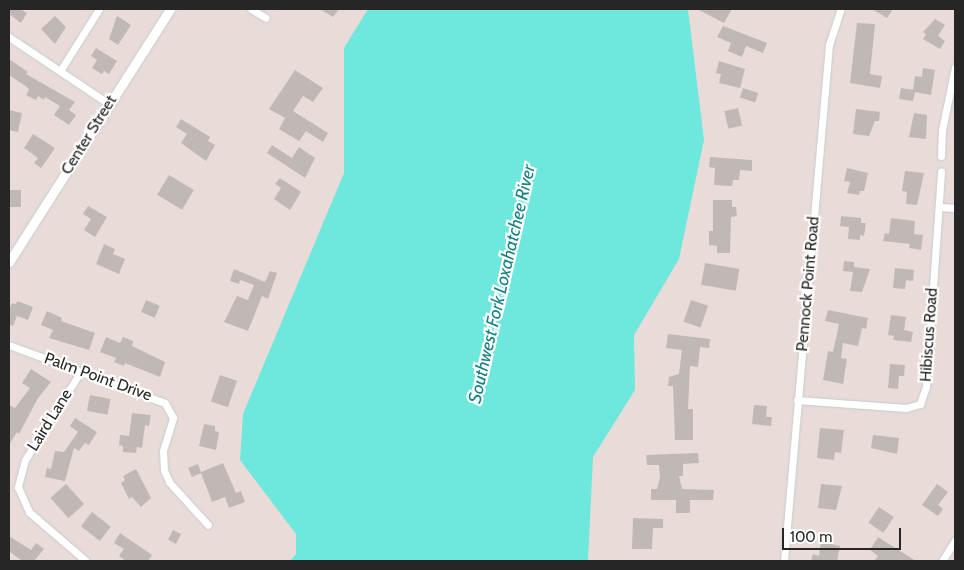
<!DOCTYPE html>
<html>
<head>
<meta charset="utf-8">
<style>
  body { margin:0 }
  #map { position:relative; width:964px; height:570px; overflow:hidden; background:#e9dcd8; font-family:Cabin,sans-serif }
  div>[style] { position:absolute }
  .water>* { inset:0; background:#6ee7dd }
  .building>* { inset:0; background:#c0b8b4; transform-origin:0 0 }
  .roads { filter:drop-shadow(0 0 1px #c4ccd4) drop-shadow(0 0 1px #c4ccd4) }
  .minor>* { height:7px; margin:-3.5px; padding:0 3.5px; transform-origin:3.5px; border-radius:3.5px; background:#fff }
  .tertiary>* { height:9px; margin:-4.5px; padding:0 4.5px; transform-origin:4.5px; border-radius:4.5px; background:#fff }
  span { translate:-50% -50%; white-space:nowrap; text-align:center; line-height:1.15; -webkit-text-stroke:4.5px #fff; paint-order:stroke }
  .street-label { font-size:16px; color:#262626 }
  .water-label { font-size:18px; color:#138281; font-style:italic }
  .frame { position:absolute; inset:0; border:10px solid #262626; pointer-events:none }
  .scale { position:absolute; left:782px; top:528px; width:119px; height:22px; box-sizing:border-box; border:2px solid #262626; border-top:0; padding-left:6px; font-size:15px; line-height:18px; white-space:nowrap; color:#262626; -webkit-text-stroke:4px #fff; paint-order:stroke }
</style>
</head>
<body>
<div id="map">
  <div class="water">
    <i style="clip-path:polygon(368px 9px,688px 9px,704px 140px,679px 259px,634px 335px,635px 390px,593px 457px,588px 561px,290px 561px,296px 554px,296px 534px,240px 460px,243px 414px,344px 173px,344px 48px)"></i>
  </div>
  <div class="building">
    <i style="clip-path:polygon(9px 9px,20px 9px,27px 13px,21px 23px,9px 14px)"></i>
    <i style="clip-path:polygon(320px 9px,339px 9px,333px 17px)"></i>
    <i style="clip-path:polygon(697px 9px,732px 9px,724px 23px)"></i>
    <i style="clip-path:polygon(872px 9px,893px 9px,887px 18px)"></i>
    <i style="clip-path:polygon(55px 16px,66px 27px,55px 44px,41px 29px)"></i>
    <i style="clip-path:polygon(117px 16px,131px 25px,118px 45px,109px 39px)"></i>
    <i style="clip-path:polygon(935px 19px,945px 25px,938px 36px,945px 41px,940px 49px,923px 39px,926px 34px,923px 32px)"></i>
    <i style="clip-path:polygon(857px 23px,875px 24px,870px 74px,882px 76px,880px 88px,850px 83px)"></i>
    <i style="clip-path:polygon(723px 26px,767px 43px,763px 53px,746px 46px,742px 57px,728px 51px,731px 43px,717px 37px)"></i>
    <i style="clip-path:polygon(96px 48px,117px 61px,109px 74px,104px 71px,102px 74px,92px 68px,97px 60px,91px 56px)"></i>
    <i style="clip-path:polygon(9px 59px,28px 72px,26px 74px,75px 102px,69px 110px,76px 115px,69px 125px,54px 115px,60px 106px,45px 97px,44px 100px,38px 96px,36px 100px,26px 95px,29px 90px,27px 87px,9px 75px)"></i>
    <i style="clip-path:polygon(719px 61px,745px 69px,740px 88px,719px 83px,721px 74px,716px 73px)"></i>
    <i style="clip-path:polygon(923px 68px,935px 70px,931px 95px,915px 92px,913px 101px,899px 99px,901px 88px,913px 90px,915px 76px,922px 77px)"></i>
    <i style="clip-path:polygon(295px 70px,323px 88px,313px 102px,303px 96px,293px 111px,328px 133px,323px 142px,306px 131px,299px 141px,279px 129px,285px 118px,269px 109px)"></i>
    <i style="left:743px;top:88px;width:16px;height:10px;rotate:18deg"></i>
    <i style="left:738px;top:108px;width:18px;height:14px;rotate:77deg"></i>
    <i style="clip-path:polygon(856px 109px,880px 112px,879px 121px,875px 121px,869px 136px,853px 134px)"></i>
    <i style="clip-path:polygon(9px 110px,22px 113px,18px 132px,9px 130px)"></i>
    <i style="clip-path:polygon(914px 113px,927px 115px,926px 139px,909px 137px)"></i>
    <i style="clip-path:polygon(181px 119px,210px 137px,208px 141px,215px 145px,206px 161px,181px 143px,187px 134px,176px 127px)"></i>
    <i style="clip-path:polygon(33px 134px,55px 148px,41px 168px,34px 163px,38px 158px,24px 148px)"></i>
    <i style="clip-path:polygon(272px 145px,292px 158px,299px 147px,315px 158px,305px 178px,267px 153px)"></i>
    <i style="clip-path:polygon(710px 157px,752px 160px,752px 171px,740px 170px,739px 180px,733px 180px,732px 186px,714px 185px,715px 168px,709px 167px)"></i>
    <i style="clip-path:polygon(847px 168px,868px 173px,864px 191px,860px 191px,859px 195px,847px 193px,850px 182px,844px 181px)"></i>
    <i style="clip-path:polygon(905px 171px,924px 173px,917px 205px,906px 204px,907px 192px,902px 191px)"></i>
    <i style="left:169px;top:175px;width:29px;height:23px;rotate:31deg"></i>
    <i style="clip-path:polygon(280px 178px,301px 192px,290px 210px,274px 199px,281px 188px,275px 184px)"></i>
    <i style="left:9px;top:190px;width:12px;height:17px"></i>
    <i style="clip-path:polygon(713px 200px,732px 200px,732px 207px,736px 207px,737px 216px,731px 217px,730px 253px,717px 253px,717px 246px,709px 245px,709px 231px,713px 231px)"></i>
    <i style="clip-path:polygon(88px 206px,107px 217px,95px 237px,84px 230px,91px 219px,83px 214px)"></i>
    <i style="clip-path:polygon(841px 216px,861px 218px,861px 223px,866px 223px,864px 236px,860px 235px,860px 240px,848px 239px,849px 227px,840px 226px)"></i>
    <i style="clip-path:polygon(891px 218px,915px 221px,914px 234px,923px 235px,921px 250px,909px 248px,910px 244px,883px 241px,885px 233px,889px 234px)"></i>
    <i style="clip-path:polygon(104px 244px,115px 249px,113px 254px,125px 259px,119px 274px,96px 264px)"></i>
    <i style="clip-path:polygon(844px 261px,854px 262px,854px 267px,870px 269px,862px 292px,850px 291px,853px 272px,843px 271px)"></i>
    <i style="left:705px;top:263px;width:35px;height:22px;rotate:10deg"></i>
    <i style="clip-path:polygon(895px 268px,914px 270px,913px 281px,906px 280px,905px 289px,893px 288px)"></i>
    <i style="clip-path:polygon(234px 269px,265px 282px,270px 271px,277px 273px,268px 299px,262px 296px,248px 331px,224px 322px,237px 296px,248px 300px,254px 285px,240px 280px,239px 284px,230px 281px)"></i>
    <i style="left:146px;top:300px;width:15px;height:13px;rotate:23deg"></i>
    <i style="left:691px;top:300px;width:18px;height:23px;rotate:19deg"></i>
    <i style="clip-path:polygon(17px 301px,33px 307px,28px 320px,17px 316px,13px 326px,9px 324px,9px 310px,12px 303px,16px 304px)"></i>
    <i style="clip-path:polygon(828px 310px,868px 318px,866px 329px,862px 328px,858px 346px,843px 343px,841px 358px,847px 359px,843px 384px,823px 380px,828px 351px,833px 352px,839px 324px,825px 321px)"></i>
    <i style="clip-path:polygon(47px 311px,62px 318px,61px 321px,95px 333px,89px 350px,49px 338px,53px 330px,41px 325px)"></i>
    <i style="clip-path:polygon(891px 315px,906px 317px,904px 330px,913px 332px,911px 342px,893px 340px,894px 336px,888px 335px)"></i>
    <i style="clip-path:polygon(668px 334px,710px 339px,709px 348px,700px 347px,698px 367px,690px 366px,688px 409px,693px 409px,693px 440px,675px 440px,673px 386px,668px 386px,669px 377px,679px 374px,682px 350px,666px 348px)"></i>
    <i style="clip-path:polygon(106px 337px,120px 343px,123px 337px,133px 341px,132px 346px,165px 362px,160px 377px,125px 363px,124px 366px,114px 362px,116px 358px,100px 352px)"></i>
    <i style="clip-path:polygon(890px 364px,905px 365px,904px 376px,899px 376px,898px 389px,888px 388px)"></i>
    <i style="clip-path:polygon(31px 369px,51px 382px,38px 398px,19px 434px,17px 432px,9px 445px,9px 405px,15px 408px,30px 388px,22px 383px)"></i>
    <i style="left:220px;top:375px;width:18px;height:28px;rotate:19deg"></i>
    <i style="left:90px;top:395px;width:21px;height:16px;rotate:11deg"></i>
    <i style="clip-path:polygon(754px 405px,767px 406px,766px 417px,772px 417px,771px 426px,752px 424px)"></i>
    <i style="clip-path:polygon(132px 413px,151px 415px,149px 426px,145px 425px,142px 448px,137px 447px,136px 453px,123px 452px,123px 446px,119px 445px,120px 435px,129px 436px)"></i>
    <i style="clip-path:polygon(75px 418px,97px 432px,89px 445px,85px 443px,79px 451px,74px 448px,65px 481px,45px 477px,47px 468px,51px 469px,55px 451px,64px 452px,78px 432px,70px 426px)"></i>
    <i style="clip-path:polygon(204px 424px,215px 426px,215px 431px,219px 432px,216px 450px,199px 446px)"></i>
    <i style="clip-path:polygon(820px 428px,844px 430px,841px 453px,835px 452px,834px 460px,817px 458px)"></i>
    <i style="clip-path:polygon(873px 435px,899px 438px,897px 454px,871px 448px)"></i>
    <i style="clip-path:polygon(698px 453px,699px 463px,683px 464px,683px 476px,679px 476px,682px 489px,714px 490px,713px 500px,690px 500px,690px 513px,676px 513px,676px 500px,651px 500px,651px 489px,657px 489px,660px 477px,659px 465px,647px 465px,646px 455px)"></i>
    <i style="clip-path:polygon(223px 463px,236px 493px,241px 491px,245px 502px,229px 508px,225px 497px,212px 502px,201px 473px,192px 477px,188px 468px,198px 464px,201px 472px)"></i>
    <i style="clip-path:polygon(136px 469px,151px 498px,141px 507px,132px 497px,129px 499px,121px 483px,125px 480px,123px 476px)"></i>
    <i style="left:66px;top:484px;width:27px;height:21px;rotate:48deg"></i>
    <i style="clip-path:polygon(821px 484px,842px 486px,836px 510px,818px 508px)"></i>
    <i style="clip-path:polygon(937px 484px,948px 492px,938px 505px,943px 509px,938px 516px,922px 505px)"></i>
    <i style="left:879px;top:507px;width:18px;height:19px;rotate:34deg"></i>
    <i style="left:92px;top:512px;width:24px;height:18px;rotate:38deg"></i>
    <i style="clip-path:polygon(633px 518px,663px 519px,663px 528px,653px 528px,652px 549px,632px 549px)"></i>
    <i style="left:173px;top:530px;width:9px;height:11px;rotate:27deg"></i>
    <i style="clip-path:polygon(120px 533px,152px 555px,148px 561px,126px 561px,119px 556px,124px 549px,114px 543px)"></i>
    <i style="clip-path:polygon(9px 536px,31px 550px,36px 543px,44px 549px,34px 561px,22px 561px,9px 551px)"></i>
    <i style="clip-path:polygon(878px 537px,916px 561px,874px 561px,878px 556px,870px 550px)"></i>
    <i style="clip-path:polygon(821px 542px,840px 546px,837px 561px,811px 561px,813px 554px,819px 556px)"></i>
  </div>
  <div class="roads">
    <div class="minor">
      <i style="left:251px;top:9px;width:17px;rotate:31deg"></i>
      <i style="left:9px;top:37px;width:120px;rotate:33.8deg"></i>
      <i style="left:60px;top:71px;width:73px;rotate:-57.8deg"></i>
      <i style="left:941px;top:156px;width:26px;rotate:-88deg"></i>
      <i style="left:942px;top:130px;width:64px;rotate:-78.3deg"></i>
      <i style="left:940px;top:207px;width:15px;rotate:4deg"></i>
      <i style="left:9px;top:345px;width:166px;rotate:20.4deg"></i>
      <i style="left:165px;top:403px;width:17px;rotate:62deg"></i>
      <i style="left:173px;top:418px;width:34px;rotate:107deg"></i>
      <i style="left:163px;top:451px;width:19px;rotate:87deg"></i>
      <i style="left:164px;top:470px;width:13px;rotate:67deg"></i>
      <i style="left:169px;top:482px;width:58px;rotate:47.8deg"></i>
      <i style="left:81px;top:371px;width:105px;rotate:122.2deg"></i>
      <i style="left:25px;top:460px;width:28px;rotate:105deg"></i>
      <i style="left:18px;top:487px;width:27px;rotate:66deg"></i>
      <i style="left:29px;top:512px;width:75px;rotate:40.7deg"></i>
      <i style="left:797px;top:400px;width:109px;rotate:4.2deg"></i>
      <i style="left:906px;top:408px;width:15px;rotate:-16deg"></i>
      <i style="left:920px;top:404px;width:18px;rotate:-71deg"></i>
      <i style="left:926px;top:387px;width:216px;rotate:-86deg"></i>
      <i style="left:784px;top:561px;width:518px;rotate:-85.02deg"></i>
      <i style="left:829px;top:45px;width:38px;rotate:-72deg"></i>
      <i style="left:942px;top:561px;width:25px;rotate:-58deg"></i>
    </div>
    <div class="tertiary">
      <i style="left:9px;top:262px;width:300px;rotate:-57.5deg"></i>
    </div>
  </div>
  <div class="street-label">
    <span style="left:89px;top:135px;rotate:-58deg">Center Street</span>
    <span style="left:808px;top:284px;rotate:-85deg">Pennock Point Road</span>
    <span style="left:929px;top:335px;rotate:-86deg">Hibiscus Road</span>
    <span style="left:98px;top:377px;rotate:20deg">Palm Point Drive</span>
    <span style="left:50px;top:420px;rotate:-58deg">Laird Lane</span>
  </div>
  <div class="water-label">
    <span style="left:502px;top:284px;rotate:-77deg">Southwest Fork Loxahatchee River</span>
  </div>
  <div class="frame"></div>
  <div class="scale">100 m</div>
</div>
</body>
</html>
